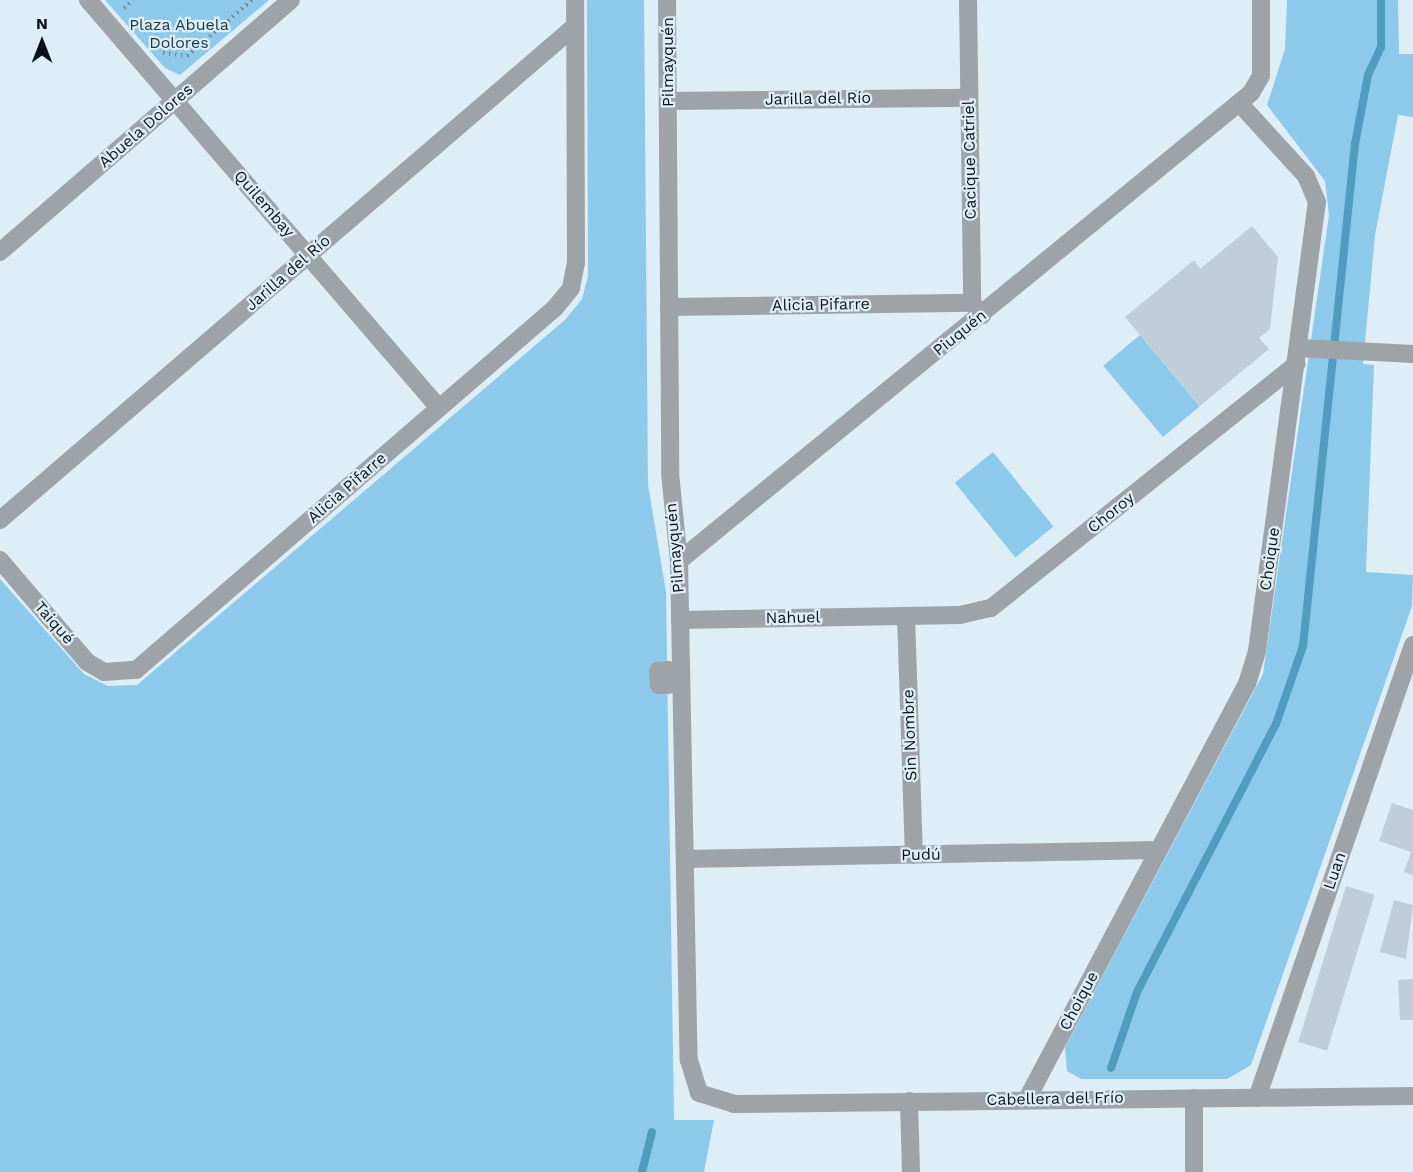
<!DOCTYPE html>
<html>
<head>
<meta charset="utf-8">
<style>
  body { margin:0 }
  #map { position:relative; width:1413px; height:1172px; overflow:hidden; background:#ddeef7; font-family:"Work Sans",sans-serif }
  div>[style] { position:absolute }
  .green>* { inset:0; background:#8cc9eb; transform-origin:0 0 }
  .stream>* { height:8px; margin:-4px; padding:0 4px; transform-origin:4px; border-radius:4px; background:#519ac0 }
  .building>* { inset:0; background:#bfced8; transform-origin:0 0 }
  .path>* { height:4px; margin-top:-2px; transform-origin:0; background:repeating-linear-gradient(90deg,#758087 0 1.5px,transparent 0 6px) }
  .pedestrian>* { height:18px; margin:-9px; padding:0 9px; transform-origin:9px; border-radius:9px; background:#9da3a7 }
  .minor>* { height:18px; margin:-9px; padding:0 9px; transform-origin:9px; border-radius:9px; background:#9da3a7 }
  .tertiary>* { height:18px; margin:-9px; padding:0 9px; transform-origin:9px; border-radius:9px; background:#9da3a7 }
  span { translate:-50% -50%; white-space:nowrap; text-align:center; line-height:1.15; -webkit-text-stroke:4.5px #ddeef7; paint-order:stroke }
  .park-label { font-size:16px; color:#163748 }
  .street-label { font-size:16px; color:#0d1216 }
  .north { position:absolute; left:12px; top:12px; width:60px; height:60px; -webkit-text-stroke:4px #ddeef7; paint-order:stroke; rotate:0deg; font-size:16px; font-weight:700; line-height:24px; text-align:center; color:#0d1216 }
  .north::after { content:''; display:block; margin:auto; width:21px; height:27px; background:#0d1216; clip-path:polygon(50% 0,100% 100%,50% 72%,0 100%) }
</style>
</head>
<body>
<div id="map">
  <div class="green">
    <i style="clip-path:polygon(105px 0,269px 0,180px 75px,165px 68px)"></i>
    <i style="clip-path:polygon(587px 0,644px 0,648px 485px,666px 592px,674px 1120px,714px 1120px,704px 1172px,0 1172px,0 579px,84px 674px,108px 686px,137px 685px,566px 319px,582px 299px,588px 276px)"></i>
    <i style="clip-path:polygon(1287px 0,1398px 0,1399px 54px,1413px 54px,1413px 117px,1398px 115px,1375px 235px,1363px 364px,1374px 365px,1366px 572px,1413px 575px,1412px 606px,1251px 1065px,1227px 1079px,1081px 1079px,1067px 1071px,1065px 1047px,1263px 674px,1329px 215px,1325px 181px,1267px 105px,1285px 49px)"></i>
    <i style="left:1140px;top:335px;width:93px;height:48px;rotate:50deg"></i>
    <i style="left:993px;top:452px;width:96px;height:49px;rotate:51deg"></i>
  </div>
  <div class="stream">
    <i style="left:1111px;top:1068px;width:80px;rotate:-71.1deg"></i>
    <i style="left:1137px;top:992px;width:302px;rotate:-62.6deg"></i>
    <i style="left:1276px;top:724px;width:83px;rotate:-70.9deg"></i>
    <i style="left:1303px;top:646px;width:505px;rotate:-84.09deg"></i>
    <i style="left:1355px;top:144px;width:70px;rotate:-79.3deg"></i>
    <i style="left:1368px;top:75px;width:31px;rotate:-65deg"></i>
    <i style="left:1381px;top:47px;width:47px;rotate:-90deg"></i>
    <i style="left:642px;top:1172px;width:41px;rotate:-76deg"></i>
  </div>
  <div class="building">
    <i style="clip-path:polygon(1252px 226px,1278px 257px,1270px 329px,1259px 338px,1269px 349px,1200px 406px,1125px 317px,1194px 260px,1200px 269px)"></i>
    <i style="clip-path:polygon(1392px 803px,1413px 810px,1413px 875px,1404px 872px,1411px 852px,1379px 841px)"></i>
    <i style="left:1346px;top:886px;width:30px;height:163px;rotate:17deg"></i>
    <i style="clip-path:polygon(1394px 900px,1413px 905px,1406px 959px,1380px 952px)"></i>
    <i style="clip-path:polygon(1413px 979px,1413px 1020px,1400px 1020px,1398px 980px)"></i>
  </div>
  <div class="path">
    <i style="left:124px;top:8px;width:12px;rotate:-42deg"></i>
    <i style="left:163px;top:53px;width:24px;rotate:7deg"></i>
    <i style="left:187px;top:56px;width:86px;rotate:-40.7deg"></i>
  </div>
  <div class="pedestrian">
    <i style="left:1299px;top:348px;width:114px;rotate:3deg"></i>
    <i style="left:668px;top:670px;width:15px;rotate:90deg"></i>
    <i style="left:668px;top:685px;width:9px;rotate:180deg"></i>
    <i style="left:659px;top:685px;width:14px;rotate:-94deg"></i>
    <i style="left:658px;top:671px;width:10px;rotate:-6deg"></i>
  </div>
  <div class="minor">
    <i style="left:88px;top:0;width:538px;rotate:49.29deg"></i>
    <i style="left:968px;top:0;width:303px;rotate:89.2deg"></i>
    <i style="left:972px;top:303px;width:16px;rotate:50deg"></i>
    <i style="left:668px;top:101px;width:301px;rotate:-0.6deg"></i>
    <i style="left:0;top:252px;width:385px;rotate:-40.9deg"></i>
    <i style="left:669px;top:307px;width:303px;rotate:-0.8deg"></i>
    <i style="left:0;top:520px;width:758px;rotate:-40.67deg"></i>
    <i style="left:0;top:560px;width:134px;rotate:49.5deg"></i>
    <i style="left:87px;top:662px;width:20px;rotate:30deg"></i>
    <i style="left:104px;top:672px;width:32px;rotate:-4deg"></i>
    <i style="left:136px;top:670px;width:554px;rotate:-40.83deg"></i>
    <i style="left:555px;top:308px;width:26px;rotate:-51deg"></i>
    <i style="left:571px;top:288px;width:25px;rotate:-79deg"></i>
    <i style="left:576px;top:263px;width:263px;rotate:-90.2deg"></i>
    <i style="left:679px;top:561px;width:739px;rotate:-39.29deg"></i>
    <i style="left:1251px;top:93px;width:20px;rotate:-60deg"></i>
    <i style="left:1261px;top:76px;width:76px;rotate:-90deg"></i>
    <i style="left:906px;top:616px;width:239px;rotate:88.1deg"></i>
    <i style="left:680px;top:620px;width:280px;rotate:-1deg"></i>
    <i style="left:960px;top:615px;width:32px;rotate:-13deg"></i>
    <i style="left:991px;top:608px;width:391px;rotate:-38.6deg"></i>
    <i style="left:685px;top:859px;width:473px;rotate:-1.1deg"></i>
    <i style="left:1257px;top:1098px;width:479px;rotate:-71deg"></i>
    <i style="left:1027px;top:1099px;width:470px;rotate:-62.1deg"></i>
    <i style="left:1247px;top:684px;width:34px;rotate:-73deg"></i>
    <i style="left:1257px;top:651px;width:453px;rotate:-82.4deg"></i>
    <i style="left:1317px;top:202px;width:28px;rotate:-113deg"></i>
    <i style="left:1306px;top:176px;width:98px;rotate:-132.5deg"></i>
    <i style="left:909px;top:1101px;width:71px;rotate:88.4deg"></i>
    <i style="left:1194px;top:1172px;width:74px;rotate:-90deg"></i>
  </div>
  <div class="tertiary">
    <i style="left:667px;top:0;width:473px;rotate:89.6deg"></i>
    <i style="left:670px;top:473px;width:88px;rotate:84.2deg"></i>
    <i style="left:679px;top:561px;width:499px;rotate:88.9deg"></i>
    <i style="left:689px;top:1060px;width:34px;rotate:73deg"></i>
    <i style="left:699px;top:1093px;width:37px;rotate:17deg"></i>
    <i style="left:734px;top:1104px;width:679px;rotate:-0.68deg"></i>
  </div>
  <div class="park-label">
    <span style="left:179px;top:34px">Plaza Abuela<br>Dolores</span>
  </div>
  <div class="street-label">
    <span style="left:668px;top:62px;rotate:-90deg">Pilmayquén</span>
    <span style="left:818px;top:99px;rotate:-1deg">Jarilla del Río</span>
    <span style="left:146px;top:126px;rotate:-41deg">Abuela Dolores</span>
    <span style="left:970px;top:160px;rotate:-91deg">Cacique Catriel</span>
    <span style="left:264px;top:204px;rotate:49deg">Quilembay</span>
    <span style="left:288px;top:273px;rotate:-41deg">Jarilla del Río</span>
    <span style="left:821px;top:305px;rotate:-1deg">Alicia Pifarre</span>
    <span style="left:960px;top:333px;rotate:-39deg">Piuquén</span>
    <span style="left:347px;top:488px;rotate:-41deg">Alicia Pifarre</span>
    <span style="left:1111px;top:513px;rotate:-39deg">Choroy</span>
    <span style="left:675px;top:548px;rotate:-95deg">Pilmayquén</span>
    <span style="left:1270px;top:559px;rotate:-82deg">Choique</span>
    <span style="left:793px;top:618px;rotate:-1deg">Nahuel</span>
    <span style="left:54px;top:623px;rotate:49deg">Taiqué</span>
    <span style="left:910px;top:735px;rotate:-92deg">Sin Nombre</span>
    <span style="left:921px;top:855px;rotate:-1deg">Pudú</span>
    <span style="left:1335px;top:871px;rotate:-71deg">Luan</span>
    <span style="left:1079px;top:1001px;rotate:-62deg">Choique</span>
    <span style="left:1055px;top:1099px;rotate:-1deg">Cabellera del Frío</span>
  </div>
  <div class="north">N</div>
</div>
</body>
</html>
